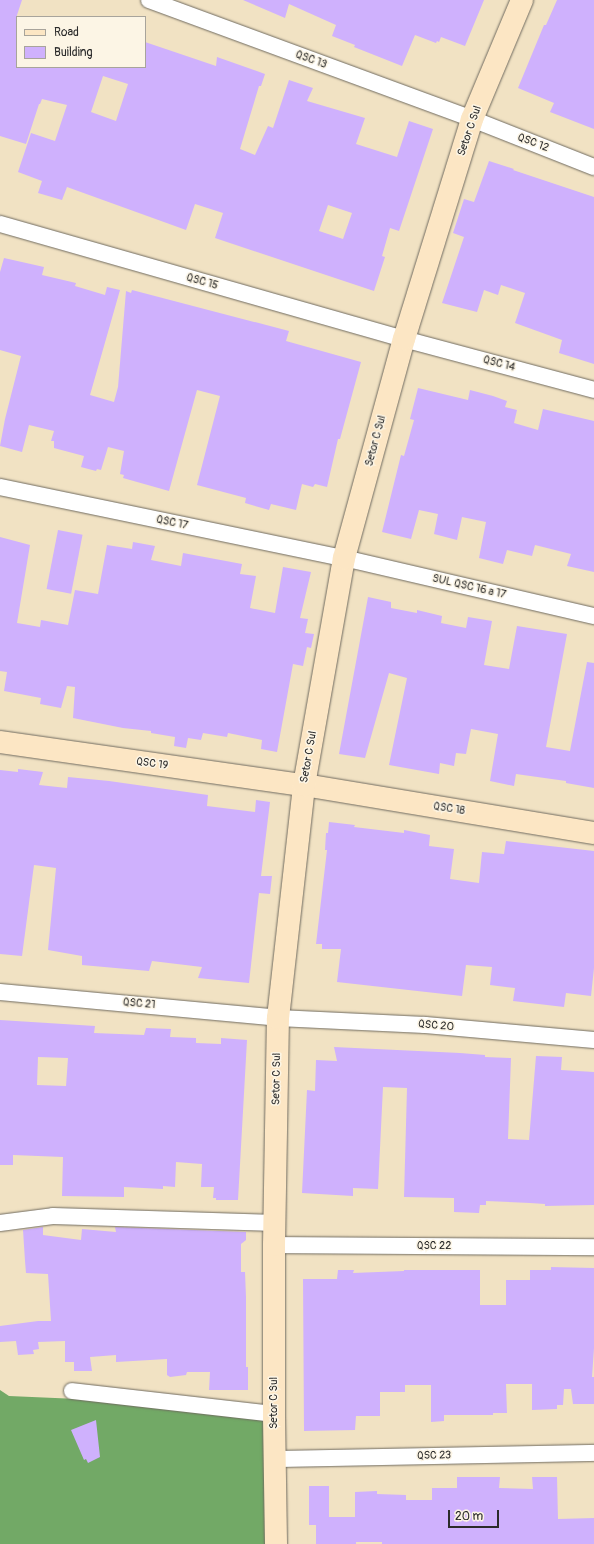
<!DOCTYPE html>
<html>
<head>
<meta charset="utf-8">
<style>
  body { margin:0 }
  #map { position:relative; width:594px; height:1544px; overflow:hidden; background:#f1e2c3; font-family:Pangolin,sans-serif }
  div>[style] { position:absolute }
  .forest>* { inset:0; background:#72a966 }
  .building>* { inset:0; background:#cfb1fd; transform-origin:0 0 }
  .roads { filter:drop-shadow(0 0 1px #706b60) drop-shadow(0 0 1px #706b60) }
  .street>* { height:16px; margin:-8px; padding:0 8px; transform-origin:8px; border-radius:8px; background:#fff }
  .secondary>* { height:22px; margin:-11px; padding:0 11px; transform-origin:11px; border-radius:11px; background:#fce6c4 }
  span { translate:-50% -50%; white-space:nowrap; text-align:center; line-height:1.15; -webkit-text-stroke:3px #fcf5e5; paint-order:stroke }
  .street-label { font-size:11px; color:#2b2b2b }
  .legend { position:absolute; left:16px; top:16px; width:130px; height:52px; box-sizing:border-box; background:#fcf5e5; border:1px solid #a8a49b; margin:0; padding:5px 7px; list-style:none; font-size:12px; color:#2b2b2b }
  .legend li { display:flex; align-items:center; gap:8px; height:20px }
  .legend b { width:20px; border:1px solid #a8a49b }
  .scale { position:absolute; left:448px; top:1510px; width:51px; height:18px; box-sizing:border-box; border:2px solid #2b2b2b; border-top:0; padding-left:5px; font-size:12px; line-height:14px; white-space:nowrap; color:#2b2b2b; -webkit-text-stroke:3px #fcf5e5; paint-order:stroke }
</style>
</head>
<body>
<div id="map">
  <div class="forest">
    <i style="clip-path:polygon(0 1390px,9px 1396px,285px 1408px,284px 1544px,0 1544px)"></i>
  </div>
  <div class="building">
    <i style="clip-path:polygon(evenodd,0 0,22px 0,17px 15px,17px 67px,145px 67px,145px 42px,216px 66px,217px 57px,265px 74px,261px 86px,259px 86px,240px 149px,255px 155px,268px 126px,273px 128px,289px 80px,313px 88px,307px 101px,365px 118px,356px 144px,397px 157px,409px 121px,433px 129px,399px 231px,390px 228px,382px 256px,385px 257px,374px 291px,215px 238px,223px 213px,195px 204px,186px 230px,67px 187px,62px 200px,38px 193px,42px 181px,18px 172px,31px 133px,55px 141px,67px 105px,42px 99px,40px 104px,39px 104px,26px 144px,0 136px,0 0,103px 76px,128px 84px,116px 121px,91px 112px,103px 76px,0 0,328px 205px,352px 213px,343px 239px,319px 231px,328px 205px)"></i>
    <i style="clip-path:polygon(243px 0,484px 0,465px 46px,441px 37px,439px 42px,437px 41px,436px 43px,415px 35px,402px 66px,354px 47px,355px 45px,332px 36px,336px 25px,289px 4px,285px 18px)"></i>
    <i style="clip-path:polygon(557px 0,594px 0,594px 129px,550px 112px,554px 103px,518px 88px,544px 25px,546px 25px)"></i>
    <i style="clip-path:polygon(489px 161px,514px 169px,513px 170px,594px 197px,594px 364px,559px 353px,562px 340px,515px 323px,525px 293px,501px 285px,498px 295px,484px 290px,477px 312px,442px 303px,464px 237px,453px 233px,464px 199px,474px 202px)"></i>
    <i style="clip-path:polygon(4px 258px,44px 267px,42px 275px,76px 283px,75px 286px,105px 295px,107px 287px,120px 290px,90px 395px,114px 402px,118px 387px,126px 291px,131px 293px,132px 290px,289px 331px,286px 341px,361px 362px,340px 439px,338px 439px,327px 487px,315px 484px,313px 487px,302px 484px,296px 510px,271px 504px,269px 510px,245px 503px,246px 498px,197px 485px,220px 396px,197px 390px,169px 491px,123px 478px,124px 475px,120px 474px,124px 451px,108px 447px,101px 470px,97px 469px,96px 471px,81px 467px,84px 456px,54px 448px,54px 441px,51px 441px,54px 431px,29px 425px,22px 452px,0 446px,5px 419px,21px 356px,0 350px,0 272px)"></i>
    <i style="clip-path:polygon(418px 388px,468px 400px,470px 390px,493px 396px,507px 401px,505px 407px,517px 410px,514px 423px,538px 430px,543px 409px,594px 421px,594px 572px,567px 566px,571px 554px,535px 545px,532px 556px,507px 550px,503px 564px,479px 558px,486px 522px,462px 517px,457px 540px,434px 534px,438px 514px,419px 510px,411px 539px,382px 532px,401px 455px,404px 456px,414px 420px,410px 419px)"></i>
    <i style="left:58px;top:530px;width:25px;height:60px;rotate:11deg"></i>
    <i style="clip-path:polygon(0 537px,30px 545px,17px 623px,40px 627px,41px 620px,68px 625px,75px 590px,98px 594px,107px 545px,132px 549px,133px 542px,155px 546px,151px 560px,181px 566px,183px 553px,242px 564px,240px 574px,256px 576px,250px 608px,275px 613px,283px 567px,311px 572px,300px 618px,308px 619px,305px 633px,314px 634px,311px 648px,307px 647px,303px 666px,293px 664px,277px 752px,261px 749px,262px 740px,228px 733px,227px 737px,203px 733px,201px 740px,188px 738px,186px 748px,174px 746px,175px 737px,151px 733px,151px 731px,123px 728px,73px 718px,75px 687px,67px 686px,61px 708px,40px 704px,41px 698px,4px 691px,7px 672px,0 671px)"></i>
    <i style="clip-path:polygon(368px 597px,391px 602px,391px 608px,417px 613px,417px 610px,442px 616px,441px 623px,466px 628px,468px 617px,492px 621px,484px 665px,509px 669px,517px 626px,567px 634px,546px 747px,570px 751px,587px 662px,594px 663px,594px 788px,566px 783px,566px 781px,516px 774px,514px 786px,490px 781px,498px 734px,471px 729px,466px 754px,456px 753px,454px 766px,440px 763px,439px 774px,389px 765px,407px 678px,389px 673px,365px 758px,339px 754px)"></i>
    <i style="clip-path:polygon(18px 769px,43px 772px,39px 785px,67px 788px,68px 777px,109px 781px,208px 795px,207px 806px,255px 812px,256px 800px,270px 802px,261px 876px,272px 876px,270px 894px,259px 893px,249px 983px,198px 978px,202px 967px,152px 961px,149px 971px,82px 965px,82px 956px,48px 950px,56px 868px,34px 865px,22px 956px,0 954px,0 770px,18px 772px)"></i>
    <i style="clip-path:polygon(329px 822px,355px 825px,354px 827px,404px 833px,404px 830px,430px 835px,429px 846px,454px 849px,450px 879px,479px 883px,482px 852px,504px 854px,506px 841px,594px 851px,594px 968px,591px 996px,566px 993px,564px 1007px,513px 1001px,515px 988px,490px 985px,492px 967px,466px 965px,462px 996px,337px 982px,341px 949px,322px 949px,322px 944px,316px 944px,327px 850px,325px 850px,326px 833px,328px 833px)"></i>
    <i style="clip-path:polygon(evenodd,0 1020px,95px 1026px,94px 1033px,144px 1035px,146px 1028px,171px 1029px,170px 1037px,196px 1038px,196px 1043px,221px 1044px,221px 1038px,247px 1040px,238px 1200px,216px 1200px,216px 1198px,213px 1198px,214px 1187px,201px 1187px,202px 1164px,176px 1162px,175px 1187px,163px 1186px,163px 1189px,124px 1187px,124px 1197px,62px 1196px,63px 1157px,13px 1155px,13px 1165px,0 1165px,0 1020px,38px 1057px,68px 1058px,66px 1086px,37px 1085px,38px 1057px)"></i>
    <i style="clip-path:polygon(334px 1047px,460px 1053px,485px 1055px,485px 1057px,511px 1058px,508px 1139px,529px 1140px,536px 1056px,562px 1057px,561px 1070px,594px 1072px,594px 1205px,545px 1206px,545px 1204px,530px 1203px,486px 1201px,486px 1205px,480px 1205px,479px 1213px,454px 1212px,454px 1198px,404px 1197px,407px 1088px,383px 1087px,378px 1189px,353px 1188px,353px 1196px,302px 1193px,307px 1090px,315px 1091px,316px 1060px,337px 1061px)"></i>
    <i style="clip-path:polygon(43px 1227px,43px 1235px,81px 1240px,82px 1229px,116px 1232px,115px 1227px,246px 1232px,246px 1240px,241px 1244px,241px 1272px,245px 1272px,246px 1297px,246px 1367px,248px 1367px,248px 1390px,209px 1390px,210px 1372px,187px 1372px,186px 1375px,170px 1377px,167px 1375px,167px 1359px,116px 1362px,116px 1355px,90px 1357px,92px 1371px,74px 1371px,74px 1362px,65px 1362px,65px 1341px,38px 1342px,39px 1349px,33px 1350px,34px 1354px,18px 1355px,16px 1341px,0 1342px,0 1326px,38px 1321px,51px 1321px,48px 1274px,26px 1273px,25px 1261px,23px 1230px)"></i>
    <i style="clip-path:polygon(551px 1267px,594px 1268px,594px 1348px,592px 1377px,594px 1377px,594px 1404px,573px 1404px,571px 1389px,564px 1389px,563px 1405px,557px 1405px,557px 1409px,532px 1410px,532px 1384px,506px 1384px,507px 1413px,493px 1413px,493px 1415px,444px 1415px,444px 1421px,431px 1422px,431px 1385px,405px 1385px,405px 1392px,380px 1392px,380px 1416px,356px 1416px,355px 1430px,304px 1431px,303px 1279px,337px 1279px,338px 1270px,354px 1270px,353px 1273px,404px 1271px,404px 1270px,480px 1270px,480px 1305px,506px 1305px,506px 1280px,530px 1280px,530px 1270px,551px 1270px)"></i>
    <i style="clip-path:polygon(96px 1420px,100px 1457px,88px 1463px,86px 1459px,84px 1460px,71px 1430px)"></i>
    <i style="clip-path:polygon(457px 1477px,500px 1477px,499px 1488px,533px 1489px,532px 1477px,557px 1477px,558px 1519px,594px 1518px,594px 1544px,382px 1544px,382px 1542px,356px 1542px,356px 1544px,316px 1544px,316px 1525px,309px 1525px,309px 1486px,329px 1486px,329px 1517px,355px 1517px,355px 1492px,377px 1491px,377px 1494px,406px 1495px,406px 1500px,432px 1500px,432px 1488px,457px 1488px)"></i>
  </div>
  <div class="roads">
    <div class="street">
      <i style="left:149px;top:0;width:344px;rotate:20.2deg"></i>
      <i style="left:472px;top:119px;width:131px;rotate:21.5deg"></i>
      <i style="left:0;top:224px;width:420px;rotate:15.9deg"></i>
      <i style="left:404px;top:339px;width:197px;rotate:15deg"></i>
      <i style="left:0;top:487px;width:351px;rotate:11.7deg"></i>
      <i style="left:344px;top:558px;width:257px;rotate:13.1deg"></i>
      <i style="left:0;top:992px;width:279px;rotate:5.3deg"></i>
      <i style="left:278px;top:1018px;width:147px;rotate:2.7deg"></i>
      <i style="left:425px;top:1025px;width:170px;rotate:5.1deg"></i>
      <i style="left:0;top:1223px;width:53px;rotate:-7.5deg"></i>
      <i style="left:53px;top:1216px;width:223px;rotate:1.8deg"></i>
      <i style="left:274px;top:1245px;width:320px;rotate:0.4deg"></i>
      <i style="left:72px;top:1391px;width:203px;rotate:6.5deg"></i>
      <i style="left:274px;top:1459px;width:320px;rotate:-1.1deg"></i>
    </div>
    <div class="secondary">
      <i style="left:0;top:742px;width:307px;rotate:8.1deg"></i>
      <i style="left:304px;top:785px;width:294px;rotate:9.4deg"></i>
      <i style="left:276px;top:1544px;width:130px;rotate:-90.9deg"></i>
      <i style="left:274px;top:1414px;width:169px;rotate:-90deg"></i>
      <i style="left:274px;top:1245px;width:227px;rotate:-89deg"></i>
      <i style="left:278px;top:1018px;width:234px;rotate:-83.6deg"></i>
      <i style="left:304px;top:785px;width:230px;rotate:-80deg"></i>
      <i style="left:344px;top:558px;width:227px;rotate:-74.7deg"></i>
      <i style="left:404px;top:339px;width:230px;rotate:-72.8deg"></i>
      <i style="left:472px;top:119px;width:129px;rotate:-67.2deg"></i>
    </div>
  </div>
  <div class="street-label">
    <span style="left:311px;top:60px;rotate:20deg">QSC 13</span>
    <span style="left:470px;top:131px;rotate:-71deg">Setor C Sul</span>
    <span style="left:533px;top:143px;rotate:21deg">QSC 12</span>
    <span style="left:202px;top:282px;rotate:16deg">QSC 15</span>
    <span style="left:499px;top:364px;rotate:15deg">QSC 14</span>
    <span style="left:376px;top:441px;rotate:-75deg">Setor C Sul</span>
    <span style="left:172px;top:523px;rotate:12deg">QSC 17</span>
    <span style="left:469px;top:587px;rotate:13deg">SUL QSC 16 a 17</span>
    <span style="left:309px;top:757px;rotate:-80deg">Setor C Sul</span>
    <span style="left:152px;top:764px;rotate:8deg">QSC 19</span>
    <span style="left:449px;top:809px;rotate:9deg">QSC 18</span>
    <span style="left:139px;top:1004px;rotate:5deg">QSC 21</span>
    <span style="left:436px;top:1026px;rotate:5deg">QSC 20</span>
    <span style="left:277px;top:1079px;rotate:-89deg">Setor C Sul</span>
    <span style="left:434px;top:1246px">QSC 22</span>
    <span style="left:274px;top:1403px;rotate:-90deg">Setor C Sul</span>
    <span style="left:434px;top:1456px;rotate:-1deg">QSC 23</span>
  </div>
  <ul class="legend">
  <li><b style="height:5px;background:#fce6c4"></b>Road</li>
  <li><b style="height:11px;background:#cfb1fd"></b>Building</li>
  </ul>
  <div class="scale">20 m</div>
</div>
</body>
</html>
